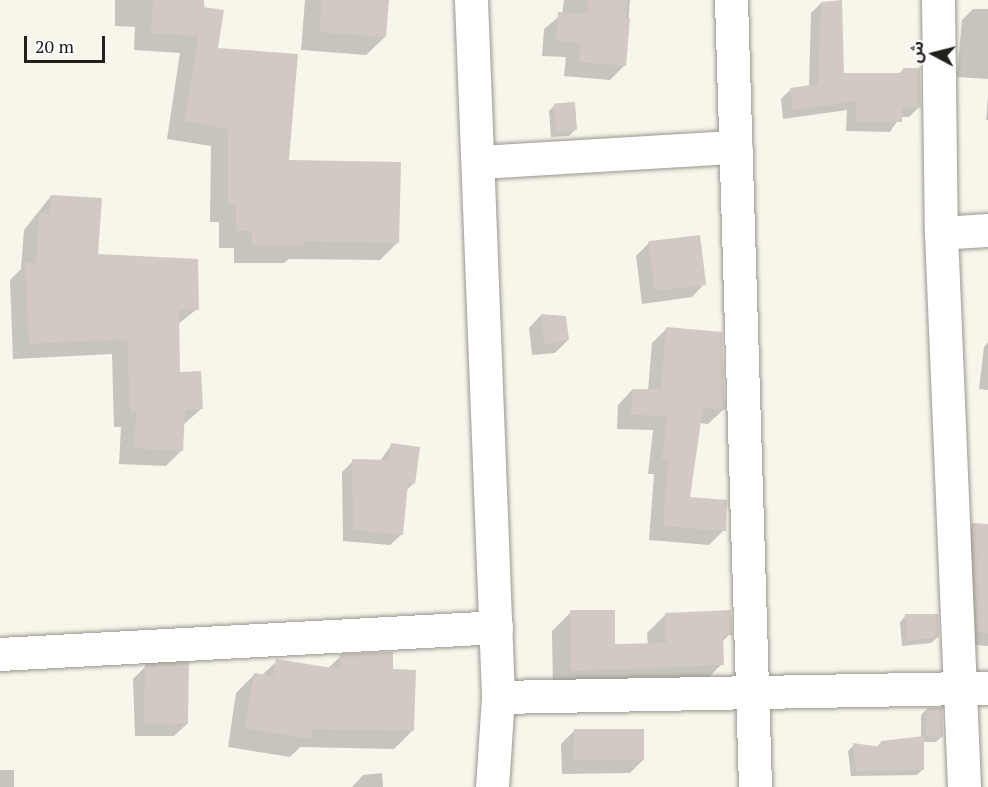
<!DOCTYPE html>
<html>
<head>
<meta charset="utf-8">
<style>
  body { margin:0 }
  #map { position:relative; width:988px; height:787px; overflow:hidden; background:#f8f5eb; font-family:"PT Serif","Noto Sans Arabic",serif }
  div>[style] { position:absolute }
  .shadow>* { inset:0; background:#0003; transform-origin:0 0 }
  .building>* { inset:0; background:#d2c9c3; transform-origin:0 0 }
  .roads { filter:drop-shadow(0 0 2px #98968d) drop-shadow(0 0 2px #98968d) }
  .minor>* { height:33px; margin:-16.5px; padding:0 16.5px; transform-origin:16.5px; border-radius:16.5px; background:#fff }
  span { translate:-50% -50%; white-space:nowrap; text-align:center; line-height:1.15; -webkit-text-stroke:4.5px #fff; paint-order:stroke }
  .north { position:absolute; left:904px; top:24px; width:60px; height:60px; -webkit-text-stroke:4px #fff; paint-order:stroke; rotate:277deg; font-size:16px; font-weight:700; line-height:24px; text-align:center; color:#21201d }
  .north::after { content:''; display:block; margin:auto; width:21px; height:27px; background:#21201d; clip-path:polygon(50% 0,100% 100%,50% 72%,0 100%) }
  .scale { position:absolute; left:24px; top:36px; width:81px; height:27px; box-sizing:border-box; border:3px solid #21201d; border-top:0; padding-left:8px; font-size:18px; line-height:21px; white-space:nowrap; color:#21201d; -webkit-text-stroke:4px #fff; paint-order:stroke }
</style>
</head>
<body>
<div id="map">
  <div class="shadow">
    <i style="clip-path:polygon(115px 0,203px 0,216px 50px,288px 162px,398px 242px,380px 260px,289px 259px,284px 263px,234px 263px,234px 248px,219px 248px,219px 222px,210px 222px,211px 146px,167px 139px,180px 53px,134px 50px,135px 27px,115px 26px)"></i>
    <i style="clip-path:polygon(305px 0,388px 0,385px 37px,366px 55px,301px 50px)"></i>
    <i style="clip-path:polygon(564px 0,630px 0,625px 65px,610px 80px,564px 76px,566px 57px,542px 56px,544px 29px,562px 14px)"></i>
    <i style="clip-path:polygon(821px 3px,843px 74px,898px 74px,904px 69px,919px 107px,909px 117px,900px 117px,890px 132px,846px 131px,847px 110px,783px 119px,781px 99px,791px 89px,809px 87px,811px 13px)"></i>
    <i style="clip-path:polygon(973px 9px,988px 9px,988px 79px,957px 77px,962px 20px)"></i>
    <i style="clip-path:polygon(988px 95px,988px 120px,986px 120px)"></i>
    <i style="clip-path:polygon(555px 105px,575px 130px,569px 136px,551px 137px,549px 111px)"></i>
    <i style="clip-path:polygon(51px 196px,97px 256px,197px 309px,177px 325px,178px 374px,201px 409px,183px 425px,182px 450px,166px 466px,119px 464px,121px 427px,114px 427px,112px 354px,13px 359px,10px 280px,21px 269px,24px 230px)"></i>
    <i style="clip-path:polygon(649px 243px,704px 284px,692px 297px,642px 304px,636px 256px)"></i>
    <i style="clip-path:polygon(541px 315px,568px 340px,555px 353px,532px 355px,529px 328px)"></i>
    <i style="clip-path:polygon(667px 328px,723px 410px,708px 424px,699px 423px,688px 499px,724px 530px,709px 545px,649px 540px,654px 474px,648px 474px,653px 430px,617px 429px,618px 405px,632px 390px,648px 391px,652px 343px)"></i>
    <i style="clip-path:polygon(988px 342px,988px 390px,979px 389px,984px 347px)"></i>
    <i style="clip-path:polygon(392px 444px,414px 483px,406px 491px,402px 534px,390px 545px,343px 541px,342px 472px,353px 461px,380px 461px)"></i>
    <i style="clip-path:polygon(972px 525px,988px 526px,988px 646px,964px 644px,960px 537px)"></i>
    <i style="clip-path:polygon(571px 612px,614px 646px,648px 645px,647px 633px,666px 614px,730px 634px,721px 643px,722px 664px,703px 683px,553px 689px,552px 631px)"></i>
    <i style="clip-path:polygon(906px 615px,938px 637px,931px 643px,902px 646px,900px 622px)"></i>
    <i style="clip-path:polygon(341px 656px,391px 671px,413px 730px,394px 749px,300px 747px,290px 757px,228px 747px,236px 693px,254px 675px,261px 676px,277px 661px,327px 669px)"></i>
    <i style="clip-path:polygon(146px 666px,187px 724px,174px 736px,135px 736px,133px 679px)"></i>
    <i style="clip-path:polygon(927px 709px,942px 736px,936px 742px,923px 742px,923px 769px,917px 775px,851px 776px,848px 751px,854px 745px,876px 748px,881px 742px,921px 738px,921px 715px)"></i>
    <i style="clip-path:polygon(574px 731px,643px 760px,630px 773px,562px 774px,561px 744px)"></i>
    <i style="left:0;top:770px;width:14px;height:17px"></i>
    <i style="clip-path:polygon(382px 773px,383px 787px,352px 787px,363px 775px)"></i>
  </div>
  <div class="building">
    <i style="clip-path:polygon(153px 0,204px 0,204px 7px,224px 10px,218px 48px,298px 54px,289px 160px,401px 162px,399px 243px,304px 241px,304px 246px,252px 246px,252px 231px,236px 231px,236px 205px,228px 205px,228px 129px,185px 121px,198px 36px,151px 33px)"></i>
    <i style="clip-path:polygon(322px 0,389px 0,386px 37px,319px 32px)"></i>
    <i style="clip-path:polygon(588px 0,627px 0,626px 18px,630px 18px,626px 66px,579px 62px,580px 43px,556px 41px,558px 12px,587px 14px)"></i>
    <i style="clip-path:polygon(842px 0,844px 73px,903px 73px,903px 68px,920px 68px,921px 108px,902px 107px,902px 122px,856px 122px,856px 101px,793px 110px,790px 88px,818px 84px,821px 2px)"></i>
    <i style="left:575px;top:102px;width:28px;height:21px;rotate:86deg"></i>
    <i style="clip-path:polygon(51px 195px,102px 198px,98px 254px,198px 259px,199px 310px,179px 310px,180px 372px,201px 371px,203px 409px,185px 410px,183px 451px,134px 448px,136px 412px,130px 412px,127px 339px,29px 344px,25px 263px,36px 263px,39px 213px,50px 214px)"></i>
    <i style="left:700px;top:235px;width:50px;height:52px;rotate:83deg"></i>
    <i style="clip-path:polygon(541px 314px,566px 316px,569px 340px,544px 344px)"></i>
    <i style="clip-path:polygon(666px 327px,722px 332px,725px 410px,703px 408px,690px 497px,727px 500px,726px 531px,663px 526px,668px 460px,662px 459px,667px 416px,631px 415px,632px 389px,661px 389px)"></i>
    <i style="clip-path:polygon(391px 443px,420px 447px,415px 484px,408px 483px,403px 535px,353px 530px,352px 459px,389px 460px)"></i>
    <i style="clip-path:polygon(972px 523px,988px 524px,988px 633px,976px 632px)"></i>
    <i style="clip-path:polygon(570px 610px,615px 610px,615px 644px,666px 643px,665px 613px,731px 610px,732px 635px,723px 635px,724px 665px,571px 671px)"></i>
    <i style="clip-path:polygon(905px 614px,938px 614px,939px 637px,907px 641px)"></i>
    <i style="clip-path:polygon(393px 652px,393px 669px,416px 670px,414px 731px,312px 729px,311px 739px,245px 728px,254px 673px,273px 676px,276px 659px,339px 669px,340px 654px)"></i>
    <i style="left:189px;top:662px;width:62px;height:44px;rotate:91deg"></i>
    <i style="clip-path:polygon(927px 708px,942px 708px,943px 737px,926px 736px)"></i>
    <i style="left:644px;top:729px;width:31px;height:70px;rotate:90deg"></i>
    <i style="clip-path:polygon(924px 736px,924px 770px,856px 771px,853px 743px,881px 747px,881px 741px)"></i>
  </div>
  <div class="roads">
    <div class="minor">
      <i style="left:471px;top:0;width:698px;rotate:87.78deg"></i>
      <i style="left:498px;top:697px;width:90px;rotate:93.8deg"></i>
      <i style="left:731px;top:0;width:787px;rotate:88.25deg"></i>
      <i style="left:938px;top:0;width:233px;rotate:89.3deg"></i>
      <i style="left:941px;top:233px;width:554px;rotate:87.62deg"></i>
      <i style="left:480px;top:162px;width:256px;rotate:-3.4deg"></i>
      <i style="left:941px;top:233px;width:47px;rotate:-3.7deg"></i>
      <i style="left:0;top:654px;width:497px;rotate:-3.1deg"></i>
      <i style="left:498px;top:697px;width:490px;rotate:-1.1deg"></i>
    </div>
  </div>
  <div class="north">ش</div>
  <div class="scale">20 m</div>
</div>
</body>
</html>
